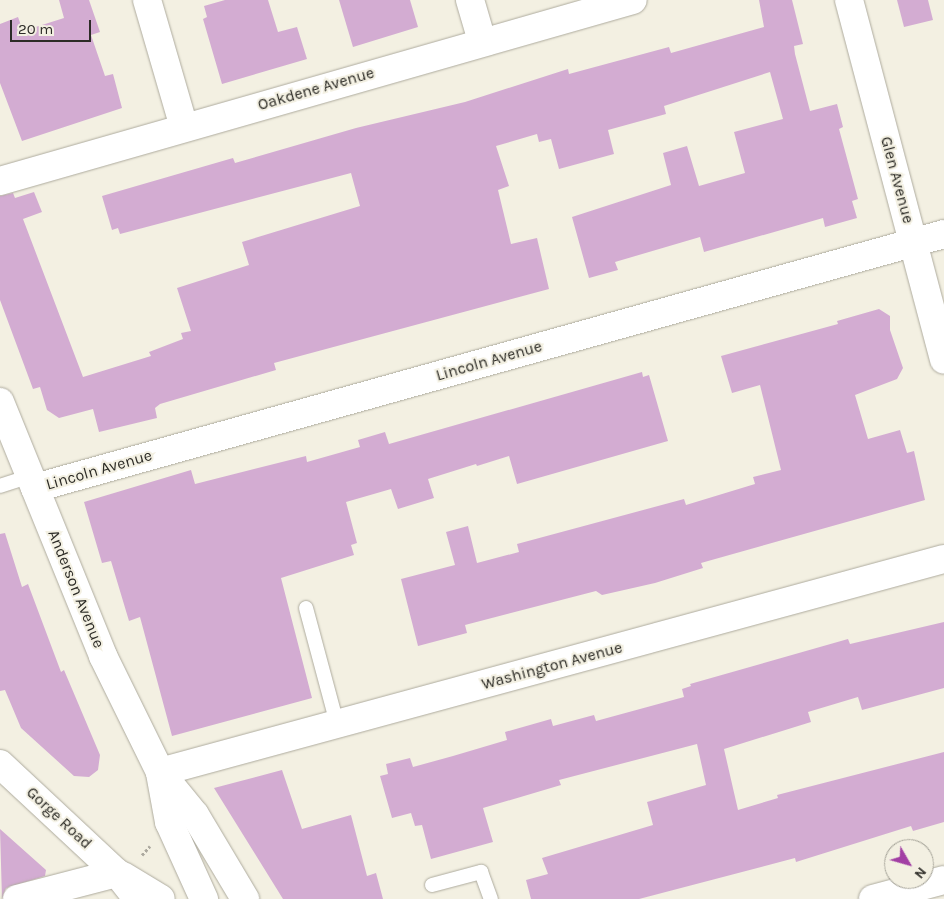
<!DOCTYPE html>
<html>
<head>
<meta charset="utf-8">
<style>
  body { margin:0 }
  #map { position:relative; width:944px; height:899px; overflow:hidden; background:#f3f0e2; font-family:Karla,sans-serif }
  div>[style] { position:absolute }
  .building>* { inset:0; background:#d3acd2 }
  .path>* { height:3px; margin-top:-1.5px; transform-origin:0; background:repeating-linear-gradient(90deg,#aca99f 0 2.5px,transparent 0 5px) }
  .roads { filter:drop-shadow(0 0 1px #aeab9e) drop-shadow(0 0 1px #aeab9e) }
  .service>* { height:14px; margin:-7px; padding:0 7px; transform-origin:7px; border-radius:7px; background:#fff }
  .minor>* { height:28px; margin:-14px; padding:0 14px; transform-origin:14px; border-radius:14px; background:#fff }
  .secondary>* { height:28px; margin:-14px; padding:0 14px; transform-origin:14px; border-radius:14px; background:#fff }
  span { translate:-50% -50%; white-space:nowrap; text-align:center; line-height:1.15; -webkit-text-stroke:4px #f3f0e2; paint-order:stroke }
  .street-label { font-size:16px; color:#2d2c27 }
  .north { position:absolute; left:884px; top:839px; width:50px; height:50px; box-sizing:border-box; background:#f3f0e2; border:1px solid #a4a297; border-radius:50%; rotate:128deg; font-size:14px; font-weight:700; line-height:20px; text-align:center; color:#2d2c27 }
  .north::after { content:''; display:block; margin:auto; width:18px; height:22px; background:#a23fa4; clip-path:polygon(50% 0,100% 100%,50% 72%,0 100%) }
  .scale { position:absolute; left:10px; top:20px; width:81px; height:22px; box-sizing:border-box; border:2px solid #2d2c27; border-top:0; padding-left:6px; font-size:15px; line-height:18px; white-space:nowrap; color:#2d2c27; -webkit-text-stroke:4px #f3f0e2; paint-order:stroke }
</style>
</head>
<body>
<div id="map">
  <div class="building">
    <i style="clip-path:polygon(59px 0,89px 0,100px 32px,91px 35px,105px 76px,113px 74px,122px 108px,22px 141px,0 83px,0 24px,18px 17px,23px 31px,64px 18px)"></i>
    <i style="clip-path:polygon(225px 0,268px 0,278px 32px,297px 27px,307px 59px,222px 84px,203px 19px,207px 17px,204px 6px)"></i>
    <i style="clip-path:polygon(339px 0,410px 0,418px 27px,353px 47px)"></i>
    <i style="clip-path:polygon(759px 0,792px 0,803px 44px,794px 46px,795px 54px,810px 111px,837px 104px,843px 127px,839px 129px,858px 199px,852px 201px,857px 218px,825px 227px,823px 218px,704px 252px,700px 237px,615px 262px,618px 270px,589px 278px,572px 217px,671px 185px,663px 153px,687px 146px,699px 186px,745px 173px,734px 132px,783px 119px,770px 72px,664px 106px,666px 114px,608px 130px,614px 154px,559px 169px,551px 139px,539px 142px,537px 134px,496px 146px,509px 186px,498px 190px,511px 244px,537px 238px,549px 289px,274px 363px,276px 370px,160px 404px,155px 408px,157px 418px,99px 432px,93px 409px,59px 418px,47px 410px,40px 387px,33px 389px,0 300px,0 196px,13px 193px,15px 198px,34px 192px,42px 212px,23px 219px,83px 377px,151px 356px,149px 352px,183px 339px,181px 333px,191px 331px,177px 288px,249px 265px,242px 242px,360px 206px,351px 173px,120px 234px,118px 228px,112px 230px,102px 196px,233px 158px,235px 163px,356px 128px,465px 102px,568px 69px,569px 74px,669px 47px,671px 53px,764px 27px)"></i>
    <i style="clip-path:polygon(897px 0,928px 0,933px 20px,904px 27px)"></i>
    <i style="clip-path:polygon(879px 309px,890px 316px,890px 330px,903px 368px,897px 379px,855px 395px,868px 439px,900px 430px,907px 453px,914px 451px,925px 500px,701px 563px,703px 568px,655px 583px,602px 595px,596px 591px,465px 625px,467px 633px,418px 646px,401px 579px,455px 565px,446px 532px,468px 526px,477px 563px,519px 552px,517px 544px,684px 499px,686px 505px,755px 484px,753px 477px,781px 470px,760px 385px,732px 393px,721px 356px,838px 324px,837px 321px)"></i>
    <i style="clip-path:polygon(642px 372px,643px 377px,649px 375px,668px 441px,517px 484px,509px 456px,477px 466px,476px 464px,428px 479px,434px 498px,398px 509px,391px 489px,346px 502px,357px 543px,351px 545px,354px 555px,281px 578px,312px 698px,172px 736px,140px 617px,129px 621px,111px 561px,102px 563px,84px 502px,191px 470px,195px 484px,306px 456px,307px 462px,360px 447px,358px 440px,385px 432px,389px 444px)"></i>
    <i style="clip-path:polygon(5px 533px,22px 587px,28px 584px,61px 672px,64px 670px,100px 755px,98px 770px,89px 777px,74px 776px,21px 728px,5px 690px,0 691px,0 534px)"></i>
    <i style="clip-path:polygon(944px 622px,944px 688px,862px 710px,858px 697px,808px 712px,811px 722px,724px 749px,738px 810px,778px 798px,777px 795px,944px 752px,944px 822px,913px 831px,911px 826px,796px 862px,795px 858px,639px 899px,531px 899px,526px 880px,548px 874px,542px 858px,653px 825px,647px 802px,706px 785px,697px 744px,559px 780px,561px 785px,483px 808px,493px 842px,431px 859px,422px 825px,415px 826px,411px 813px,392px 818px,380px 776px,388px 774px,386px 764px,410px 758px,413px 767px,453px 756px,507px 740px,505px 732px,551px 719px,553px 726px,594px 715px,596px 721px,684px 697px,682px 689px,691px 686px,690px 684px,848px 639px,850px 644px)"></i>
    <i style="clip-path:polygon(282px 770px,302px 829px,351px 815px,367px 876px,376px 873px,383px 899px,283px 899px,214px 788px)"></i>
    <i style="clip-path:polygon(0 829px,46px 870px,45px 876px,6px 888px,2px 899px)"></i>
  </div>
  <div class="path">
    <i style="left:142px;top:855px;width:12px;rotate:-48deg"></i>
  </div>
  <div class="roads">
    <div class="service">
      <i style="left:0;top:486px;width:32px;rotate:-18deg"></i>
      <i style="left:306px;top:608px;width:120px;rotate:75deg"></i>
      <i style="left:432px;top:885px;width:51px;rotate:-14.9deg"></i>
      <i style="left:481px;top:872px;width:29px;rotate:70deg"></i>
    </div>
    <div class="minor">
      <i style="left:147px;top:0;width:132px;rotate:73.8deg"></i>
      <i style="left:470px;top:0;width:43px;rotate:73.7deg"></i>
      <i style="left:849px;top:0;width:372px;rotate:75.2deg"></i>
      <i style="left:0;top:181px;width:658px;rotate:-15.96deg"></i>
      <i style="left:35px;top:488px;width:944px;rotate:-15.61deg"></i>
      <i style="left:160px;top:772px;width:812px;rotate:-15.2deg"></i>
      <i style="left:17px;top:899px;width:103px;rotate:-14.6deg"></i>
      <i style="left:873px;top:899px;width:73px;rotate:-15deg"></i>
    </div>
    <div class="secondary">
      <i style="left:0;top:402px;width:274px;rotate:67.9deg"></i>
      <i style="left:103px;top:656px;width:129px;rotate:63.8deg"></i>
      <i style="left:160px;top:772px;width:55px;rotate:50.9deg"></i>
      <i style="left:195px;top:815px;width:98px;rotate:59.2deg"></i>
      <i style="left:0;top:764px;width:160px;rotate:43deg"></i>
      <i style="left:117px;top:873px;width:33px;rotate:52deg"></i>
      <i style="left:160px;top:773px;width:50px;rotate:79.6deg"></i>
      <i style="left:169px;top:822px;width:85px;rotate:65.6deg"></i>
      <i style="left:123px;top:876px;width:44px;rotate:31.2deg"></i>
    </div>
  </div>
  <div class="street-label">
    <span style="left:316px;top:89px;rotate:-16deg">Oakdene Avenue</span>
    <span style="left:897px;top:180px;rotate:75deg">Glen Avenue</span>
    <span style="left:489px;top:361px;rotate:-16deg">Lincoln Avenue</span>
    <span style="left:99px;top:470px;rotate:-16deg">Lincoln Avenue</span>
    <span style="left:76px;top:589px;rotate:68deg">Anderson Avenue</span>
    <span style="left:552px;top:666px;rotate:-15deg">Washington Avenue</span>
    <span style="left:59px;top:818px;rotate:43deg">Gorge Road</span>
  </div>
  <div class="north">N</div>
  <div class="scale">20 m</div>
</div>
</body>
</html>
